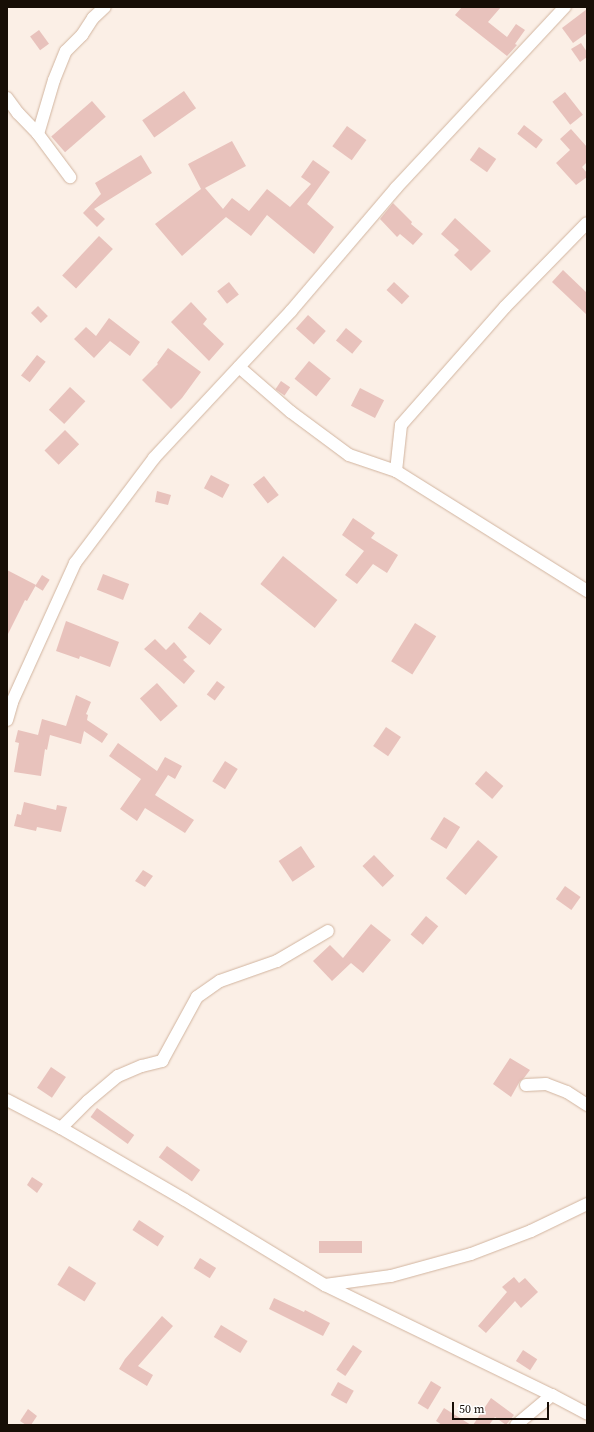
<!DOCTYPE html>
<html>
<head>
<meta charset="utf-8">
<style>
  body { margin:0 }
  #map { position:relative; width:594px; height:1432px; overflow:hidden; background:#fbefe6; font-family:"Source Serif 4",serif }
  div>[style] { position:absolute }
  .building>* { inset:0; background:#e8c2bc; transform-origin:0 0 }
  .roads { filter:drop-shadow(0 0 1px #d1b49f) drop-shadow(0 0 1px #d1b49f) }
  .minor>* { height:12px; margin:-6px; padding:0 6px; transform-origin:6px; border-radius:6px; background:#fff }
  span { translate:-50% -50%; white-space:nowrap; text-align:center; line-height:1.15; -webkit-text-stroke:3px #fff; paint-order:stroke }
  .frame { position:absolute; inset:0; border:8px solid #170e06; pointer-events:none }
  .scale { position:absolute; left:452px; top:1402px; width:97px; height:18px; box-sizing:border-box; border:2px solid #170e06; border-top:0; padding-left:5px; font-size:12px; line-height:14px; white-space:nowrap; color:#170e06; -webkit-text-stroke:3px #fff; paint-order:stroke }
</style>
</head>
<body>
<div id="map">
  <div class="building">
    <i style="clip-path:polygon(462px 7px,501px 7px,488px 22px,507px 37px,516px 24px,525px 30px,515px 44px,517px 45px,507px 56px,455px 15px)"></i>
    <i style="clip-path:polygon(587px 9px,587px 33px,573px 43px,562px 28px)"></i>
    <i style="left:39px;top:30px;width:17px;height:11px;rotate:54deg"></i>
    <i style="clip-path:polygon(581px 43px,587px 52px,587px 57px,580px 62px,571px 49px)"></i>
    <i style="left:184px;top:91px;width:21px;height:51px;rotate:55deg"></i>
    <i style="left:565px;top:92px;width:29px;height:16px;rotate:52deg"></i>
    <i style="left:92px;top:101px;width:21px;height:54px;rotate:49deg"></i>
    <i style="left:524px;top:125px;width:24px;height:11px;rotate:38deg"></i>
    <i style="left:347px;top:126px;width:24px;height:25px;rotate:36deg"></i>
    <i style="clip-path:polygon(571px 129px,587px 147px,587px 162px,582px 167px,587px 173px,587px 177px,576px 185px,556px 163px,570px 150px,560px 139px)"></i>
    <i style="clip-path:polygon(232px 141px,246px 166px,205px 188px,223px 209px,232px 198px,249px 211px,267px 189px,290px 207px,311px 184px,301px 177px,313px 160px,330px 172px,307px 204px,334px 227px,314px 254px,267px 215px,251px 236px,226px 217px,182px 256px,155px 224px,201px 189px,188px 164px)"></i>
    <i style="left:479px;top:147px;width:21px;height:16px;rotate:35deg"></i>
    <i style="clip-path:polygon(141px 155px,152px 173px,94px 209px,105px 219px,97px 227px,83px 213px,101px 194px,95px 183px)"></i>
    <i style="clip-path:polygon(393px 203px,412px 222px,411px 224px,423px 234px,413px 245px,400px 234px,397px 237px,380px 219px)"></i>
    <i style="clip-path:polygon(455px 218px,491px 251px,471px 271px,454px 255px,459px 250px,441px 234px)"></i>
    <i style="left:99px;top:236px;width:19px;height:54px;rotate:43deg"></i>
    <i style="clip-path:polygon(563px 270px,587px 293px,587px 315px,552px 282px)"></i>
    <i style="left:229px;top:282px;width:16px;height:15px;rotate:52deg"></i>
    <i style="left:394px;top:282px;width:21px;height:11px;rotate:43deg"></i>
    <i style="clip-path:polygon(191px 302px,207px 319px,203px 324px,224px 344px,209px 361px,171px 322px)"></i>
    <i style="left:38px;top:306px;width:14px;height:10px;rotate:45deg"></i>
    <i style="left:308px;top:315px;width:24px;height:18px;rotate:42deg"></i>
    <i style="clip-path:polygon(109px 318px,140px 342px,130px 356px,110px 341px,94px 358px,74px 339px,86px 327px,96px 336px)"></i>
    <i style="left:346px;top:328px;width:21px;height:16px;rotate:39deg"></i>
    <i style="clip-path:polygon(168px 348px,201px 372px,182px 398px,171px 409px,142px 380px,158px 364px,157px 363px)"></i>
    <i style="left:37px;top:355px;width:11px;height:26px;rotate:38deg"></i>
    <i style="left:309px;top:361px;width:28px;height:23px;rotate:39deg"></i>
    <i style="left:281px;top:381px;width:11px;height:10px;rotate:34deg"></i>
    <i style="left:70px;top:387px;width:21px;height:31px;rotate:43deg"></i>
    <i style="left:360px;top:388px;width:27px;height:20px;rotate:27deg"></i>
    <i style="left:65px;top:430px;width:20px;height:29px;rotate:45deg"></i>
    <i style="left:211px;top:475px;width:21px;height:15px;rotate:28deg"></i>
    <i style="left:264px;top:476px;width:24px;height:14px;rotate:52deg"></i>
    <i style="clip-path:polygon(157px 491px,171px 495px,168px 505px,155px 502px)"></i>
    <i style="clip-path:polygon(353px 518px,375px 533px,371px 538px,398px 555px,387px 573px,373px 564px,357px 584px,345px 575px,364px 551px,342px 535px)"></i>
    <i style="left:283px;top:556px;width:70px;height:36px;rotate:39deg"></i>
    <i style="clip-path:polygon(7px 570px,36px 585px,27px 601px,25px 600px,7px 636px)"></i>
    <i style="left:103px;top:574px;width:28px;height:17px;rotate:21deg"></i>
    <i style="left:42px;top:575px;width:9px;height:13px;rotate:32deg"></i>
    <i style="left:200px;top:612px;width:28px;height:20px;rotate:38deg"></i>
    <i style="clip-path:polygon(66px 621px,119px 642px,110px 667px,80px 656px,79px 659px,56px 651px)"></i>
    <i style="left:415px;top:623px;width:25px;height:45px;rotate:32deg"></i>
    <i style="clip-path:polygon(155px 639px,166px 650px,174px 642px,187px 657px,183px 660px,195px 671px,184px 684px,144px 649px)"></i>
    <i style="left:217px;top:681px;width:10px;height:17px;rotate:37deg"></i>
    <i style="left:157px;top:683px;width:31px;height:23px;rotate:48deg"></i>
    <i style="clip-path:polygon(76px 695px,91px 702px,86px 714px,88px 715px,87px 720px,108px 734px,102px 743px,84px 731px,81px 744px,50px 735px,47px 750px,45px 749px,41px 776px,14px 772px,19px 743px,15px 742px,18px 730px,38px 735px,42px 719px,66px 726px)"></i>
    <i style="left:386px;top:727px;width:18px;height:23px;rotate:34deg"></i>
    <i style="clip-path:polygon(118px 743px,157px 771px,165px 757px,182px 766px,175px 779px,168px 775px,155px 795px,194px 820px,185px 833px,145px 808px,137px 821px,120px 809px,141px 779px,109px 756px)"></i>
    <i style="left:225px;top:761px;width:15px;height:24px;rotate:32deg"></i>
    <i style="left:486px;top:771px;width:23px;height:17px;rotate:41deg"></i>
    <i style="clip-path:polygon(24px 802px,56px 810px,57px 805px,67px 807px,61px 832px,37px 827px,36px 831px,14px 826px,17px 814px,21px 815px)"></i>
    <i style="left:444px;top:817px;width:19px;height:26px;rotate:32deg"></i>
    <i style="left:478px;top:840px;width:26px;height:50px;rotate:40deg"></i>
    <i style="left:301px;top:846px;width:25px;height:27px;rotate:56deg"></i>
    <i style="left:374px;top:855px;width:29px;height:16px;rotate:46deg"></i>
    <i style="clip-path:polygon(143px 870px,153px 876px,145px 887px,135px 881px)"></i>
    <i style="left:565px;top:886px;width:19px;height:16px;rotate:35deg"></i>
    <i style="left:426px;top:916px;width:16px;height:24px;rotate:40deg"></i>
    <i style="clip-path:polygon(371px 924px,391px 940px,363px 973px,351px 963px,332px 981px,313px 961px,330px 945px,343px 958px)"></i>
    <i style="clip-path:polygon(510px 1058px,530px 1070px,524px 1078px,520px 1081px,511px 1097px,493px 1084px)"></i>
    <i style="left:51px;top:1067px;width:18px;height:25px;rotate:34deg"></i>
    <i style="left:97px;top:1108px;width:46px;height:11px;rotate:36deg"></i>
    <i style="left:167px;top:1146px;width:41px;height:14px;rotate:36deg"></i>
    <i style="clip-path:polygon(32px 1177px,43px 1184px,37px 1193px,27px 1185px)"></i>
    <i style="left:139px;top:1220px;width:30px;height:12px;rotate:33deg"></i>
    <i style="left:362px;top:1241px;width:12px;height:43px;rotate:90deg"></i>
    <i style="left:200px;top:1258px;width:19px;height:12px;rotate:32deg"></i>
    <i style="left:69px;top:1266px;width:32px;height:22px;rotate:32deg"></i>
    <i style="clip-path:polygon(514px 1277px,519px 1283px,525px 1278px,538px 1292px,521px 1308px,515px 1301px,486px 1333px,478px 1326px,507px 1292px,502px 1287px)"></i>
    <i style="clip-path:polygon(274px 1298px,304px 1312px,305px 1310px,330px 1323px,323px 1336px,269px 1309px)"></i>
    <i style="clip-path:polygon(162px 1316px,173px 1326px,138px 1366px,153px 1375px,147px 1386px,119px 1369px,125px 1359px)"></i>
    <i style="left:221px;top:1325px;width:31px;height:14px;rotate:31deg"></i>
    <i style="left:353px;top:1345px;width:11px;height:30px;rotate:34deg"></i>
    <i style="left:523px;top:1350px;width:17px;height:13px;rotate:33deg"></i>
    <i style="left:431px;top:1381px;width:12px;height:26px;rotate:31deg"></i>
    <i style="left:338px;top:1382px;width:18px;height:15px;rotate:29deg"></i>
    <i style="clip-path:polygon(491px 1398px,514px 1415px,506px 1425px,495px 1417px,489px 1425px,473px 1425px)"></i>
    <i style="clip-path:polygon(444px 1408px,471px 1425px,442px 1425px,436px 1421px)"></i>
    <i style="clip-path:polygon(28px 1409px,37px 1416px,31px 1425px,26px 1425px,20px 1421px)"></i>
  </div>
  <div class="roads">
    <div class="minor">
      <i style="left:7px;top:98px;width:19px;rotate:54deg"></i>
      <i style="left:18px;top:113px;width:29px;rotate:46deg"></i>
      <i style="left:38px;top:134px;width:54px;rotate:53.3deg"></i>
      <i style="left:38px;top:134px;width:56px;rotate:-73.5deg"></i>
      <i style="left:54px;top:80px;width:31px;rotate:-68deg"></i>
      <i style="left:66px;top:51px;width:23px;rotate:-45deg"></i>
      <i style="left:82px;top:35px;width:20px;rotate:-57deg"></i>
      <i style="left:93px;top:18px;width:16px;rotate:-43deg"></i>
      <i style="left:239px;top:367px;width:69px;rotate:40.9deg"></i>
      <i style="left:291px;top:412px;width:72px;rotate:36.6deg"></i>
      <i style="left:349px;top:455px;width:50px;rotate:18.8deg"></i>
      <i style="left:396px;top:471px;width:226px;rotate:32.1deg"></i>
      <i style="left:396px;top:471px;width:46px;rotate:-83.8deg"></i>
      <i style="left:401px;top:425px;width:157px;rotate:-48.6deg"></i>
      <i style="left:505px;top:307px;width:117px;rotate:-45.7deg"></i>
      <i style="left:7px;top:720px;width:19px;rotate:-74deg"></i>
      <i style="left:12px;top:702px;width:153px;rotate:-65.6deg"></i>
      <i style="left:75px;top:563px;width:131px;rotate:-53deg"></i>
      <i style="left:154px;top:458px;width:201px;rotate:-47deg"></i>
      <i style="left:291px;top:311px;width:162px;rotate:-49.5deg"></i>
      <i style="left:396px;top:188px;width:248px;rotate:-47deg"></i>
      <i style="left:526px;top:1085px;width:20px;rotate:-3deg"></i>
      <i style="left:546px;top:1084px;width:22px;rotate:21deg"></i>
      <i style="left:567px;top:1092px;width:24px;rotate:33deg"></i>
      <i style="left:7px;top:1100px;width:61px;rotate:27.4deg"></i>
      <i style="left:61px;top:1128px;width:143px;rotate:30.1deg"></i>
      <i style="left:185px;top:1200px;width:164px;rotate:31.3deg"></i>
      <i style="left:325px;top:1285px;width:252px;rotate:25.9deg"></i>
      <i style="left:552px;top:1395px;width:40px;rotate:28deg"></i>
      <i style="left:61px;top:1128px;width:38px;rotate:-45deg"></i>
      <i style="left:88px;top:1101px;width:39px;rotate:-40deg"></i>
      <i style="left:118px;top:1076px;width:26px;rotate:-23deg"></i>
      <i style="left:142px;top:1066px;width:21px;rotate:-14deg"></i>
      <i style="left:162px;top:1061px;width:73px;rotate:-61.3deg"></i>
      <i style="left:197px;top:997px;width:28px;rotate:-35deg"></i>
      <i style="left:220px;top:981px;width:60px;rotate:-19.3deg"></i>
      <i style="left:277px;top:961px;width:59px;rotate:-30.5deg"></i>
      <i style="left:325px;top:1285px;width:67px;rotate:-7.8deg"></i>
      <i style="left:391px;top:1276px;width:83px;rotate:-15.4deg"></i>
      <i style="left:471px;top:1254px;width:64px;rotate:-21deg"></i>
      <i style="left:531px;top:1231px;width:62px;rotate:-25.7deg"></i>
      <i style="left:516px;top:1425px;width:47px;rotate:-39.8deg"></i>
    </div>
  </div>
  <div class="frame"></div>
  <div class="scale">50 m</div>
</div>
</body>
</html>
